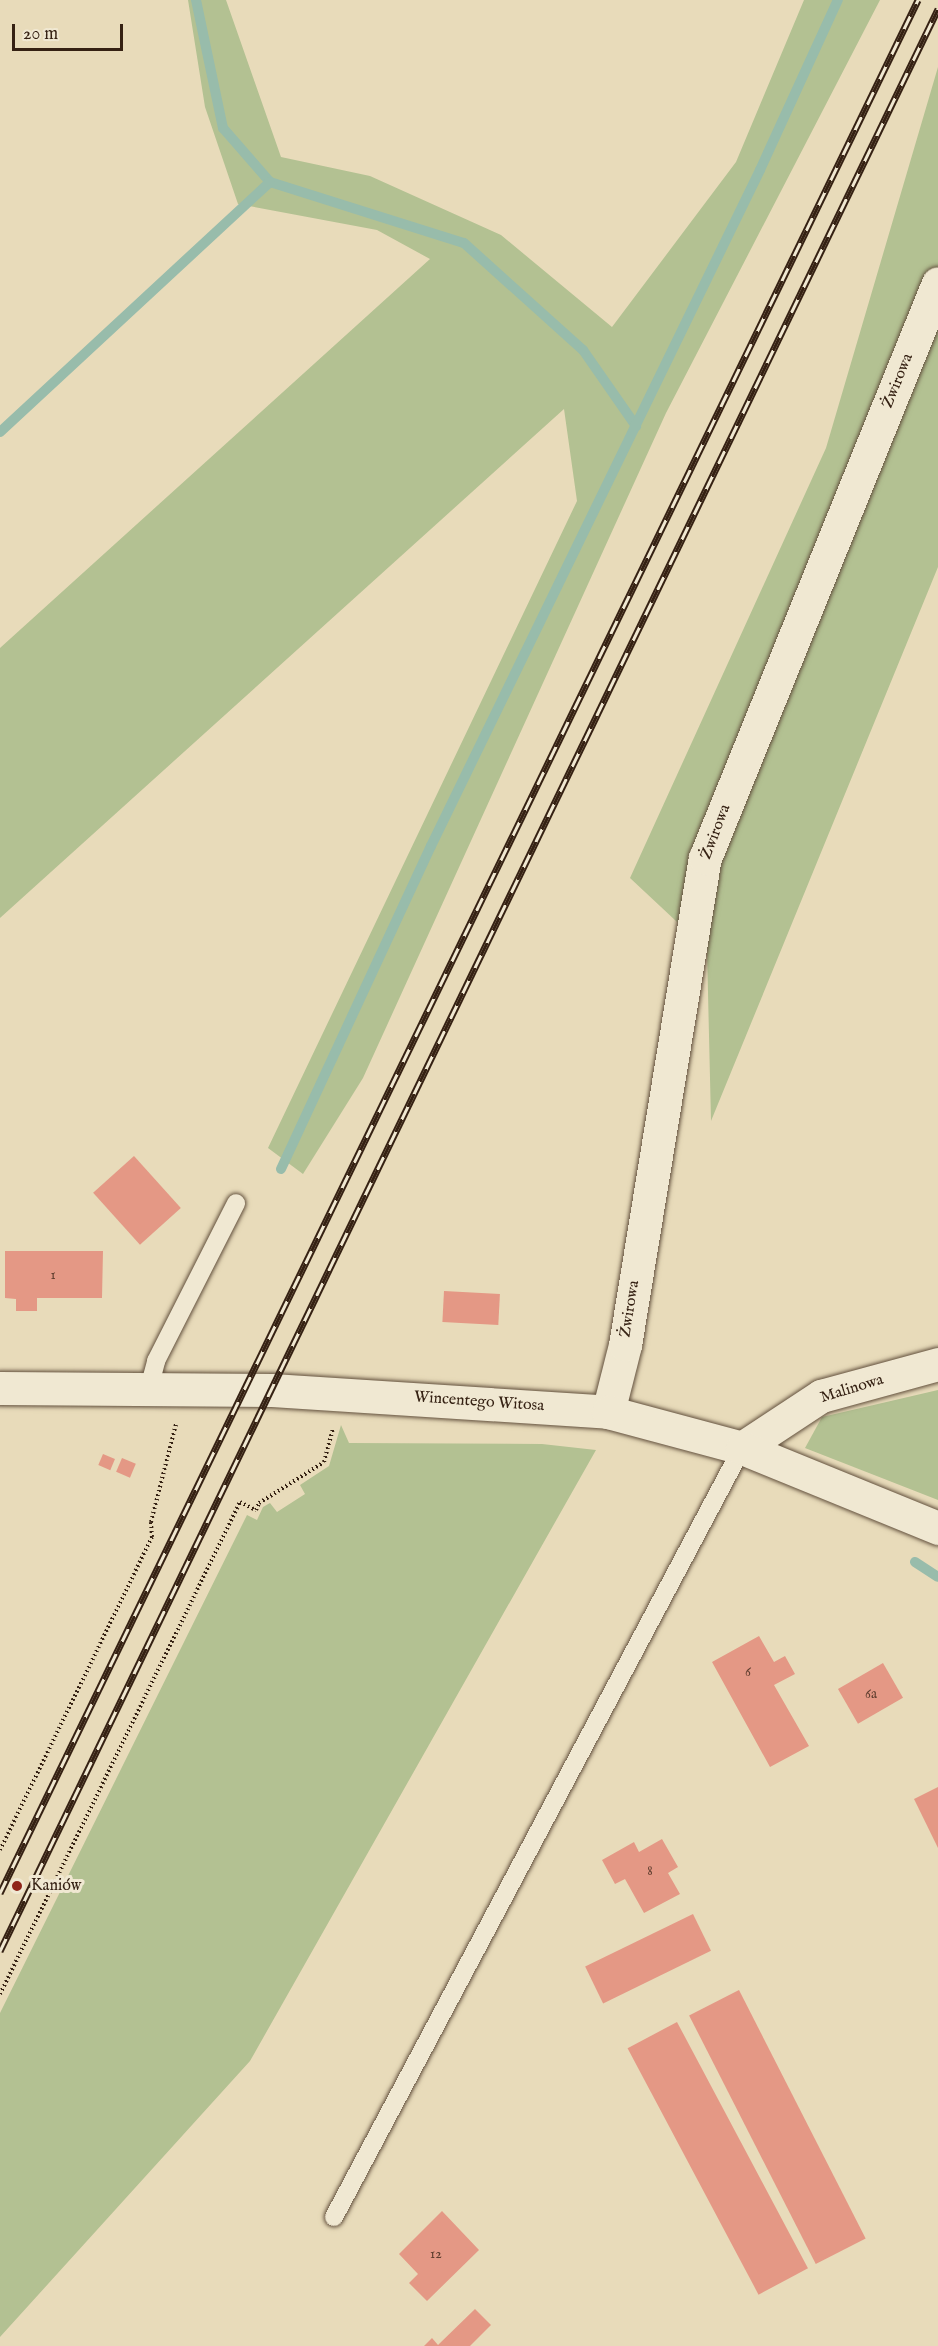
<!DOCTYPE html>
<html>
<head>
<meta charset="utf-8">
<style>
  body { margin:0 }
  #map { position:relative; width:938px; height:2346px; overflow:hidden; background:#e8dbba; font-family:"IM FELL English",serif }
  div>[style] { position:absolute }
  .green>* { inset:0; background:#b3c192 }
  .stream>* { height:10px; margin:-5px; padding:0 5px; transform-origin:5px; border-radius:5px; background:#98bcab }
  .building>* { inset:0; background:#e49885; transform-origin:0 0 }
  .path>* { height:4px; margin-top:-2px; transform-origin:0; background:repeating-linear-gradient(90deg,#352113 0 1.5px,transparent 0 4.5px) }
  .roads { filter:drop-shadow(0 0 2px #62503d) drop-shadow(0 0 2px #62503d) }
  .lane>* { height:18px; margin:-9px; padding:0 9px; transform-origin:9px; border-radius:9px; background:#f0e8d2 }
  .street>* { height:33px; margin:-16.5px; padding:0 16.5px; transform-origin:16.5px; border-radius:16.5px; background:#f0e8d2 }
  .secondary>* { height:33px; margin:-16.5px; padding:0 16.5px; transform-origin:16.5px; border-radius:16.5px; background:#f0e8d2 }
  .rail>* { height:7px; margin-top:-3.5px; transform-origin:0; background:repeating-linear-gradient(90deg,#f0e8d2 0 14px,#352113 0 28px); box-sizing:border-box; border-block:2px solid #352113 }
  .dots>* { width:16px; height:16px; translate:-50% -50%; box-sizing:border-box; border:3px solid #f0e8d2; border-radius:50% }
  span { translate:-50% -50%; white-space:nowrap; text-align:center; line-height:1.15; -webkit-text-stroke:6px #f0e8d2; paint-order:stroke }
  .number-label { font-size:14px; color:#613f30 }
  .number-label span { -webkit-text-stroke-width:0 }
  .street-label { font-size:16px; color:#352113 }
  .poi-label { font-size:16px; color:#352113 }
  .left { translate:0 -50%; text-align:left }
  .scale { position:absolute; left:12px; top:24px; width:111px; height:27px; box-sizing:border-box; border:3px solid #352113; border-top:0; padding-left:8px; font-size:18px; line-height:21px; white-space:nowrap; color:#352113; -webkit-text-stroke:4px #f0e8d2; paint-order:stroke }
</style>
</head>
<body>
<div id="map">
  <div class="green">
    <i style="clip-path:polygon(188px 0,226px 0,281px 157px,370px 176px,501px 235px,612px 327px,736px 162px,804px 0,880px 0,666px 413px,363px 1078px,303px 1174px,268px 1148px,577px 501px,564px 409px,0 918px,0 648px,430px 259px,377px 230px,238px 204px,205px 107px)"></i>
    <i style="clip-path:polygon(938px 67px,938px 567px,711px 1121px,707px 950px,630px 878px,826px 448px)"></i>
    <i style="clip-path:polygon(938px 1390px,938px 1500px,805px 1448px,822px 1417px)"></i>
    <i style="clip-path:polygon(341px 1425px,349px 1443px,542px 1444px,596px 1450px,250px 2061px,0 2337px,0 2013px,247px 1515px,257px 1520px,263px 1507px,270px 1503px,277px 1512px,305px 1494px,300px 1485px,329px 1466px)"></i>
  </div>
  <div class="stream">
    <i style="left:196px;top:0;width:131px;rotate:78.1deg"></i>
    <i style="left:223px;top:128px;width:72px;rotate:49deg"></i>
    <i style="left:270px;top:182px;width:203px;rotate:17.5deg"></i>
    <i style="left:464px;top:243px;width:160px;rotate:42deg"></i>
    <i style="left:583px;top:350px;width:93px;rotate:55.1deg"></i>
    <i style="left:0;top:432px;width:368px;rotate:-42.8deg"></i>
    <i style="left:281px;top:1169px;width:356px;rotate:-65.1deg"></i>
    <i style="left:431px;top:846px;width:752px;rotate:-64.05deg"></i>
    <i style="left:760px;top:170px;width:187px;rotate:-65.4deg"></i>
    <i style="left:915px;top:1562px;width:27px;rotate:33deg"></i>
  </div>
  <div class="building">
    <i style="left:134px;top:1156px;width:70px;height:55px;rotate:48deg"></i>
    <i style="clip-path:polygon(5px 1251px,103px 1251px,102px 1298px,37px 1298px,37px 1311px,16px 1311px,16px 1299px,5px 1298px)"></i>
    <i style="left:444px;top:1291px;width:56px;height:31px;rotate:3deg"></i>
    <i style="left:103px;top:1454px;width:13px;height:12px;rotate:23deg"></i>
    <i style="left:122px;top:1458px;width:15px;height:15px;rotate:23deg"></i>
    <i style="clip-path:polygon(759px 1636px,774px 1662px,785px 1656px,795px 1674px,774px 1685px,809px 1746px,770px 1767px,712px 1662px)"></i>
    <i style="left:883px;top:1663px;width:40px;height:52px;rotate:60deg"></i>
    <i style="clip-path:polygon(938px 1787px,938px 1848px,914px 1799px)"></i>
    <i style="clip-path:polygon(662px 1839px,678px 1867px,668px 1873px,680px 1894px,644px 1913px,625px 1879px,615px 1884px,602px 1860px,634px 1842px,639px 1852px)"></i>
    <i style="left:693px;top:1914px;width:41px;height:120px;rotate:64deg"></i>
    <i style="left:739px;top:1990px;width:279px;height:56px;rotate:63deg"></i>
    <i style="left:677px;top:2022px;width:279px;height:56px;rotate:62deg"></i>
    <i style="clip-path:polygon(442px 2211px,479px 2250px,427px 2301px,409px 2283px,418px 2274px,399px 2254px)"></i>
    <i style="clip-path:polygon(475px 2309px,491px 2325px,470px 2346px,424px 2346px,432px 2338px,438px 2345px)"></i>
  </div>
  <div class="path">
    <i style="left:0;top:1850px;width:348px;rotate:-64.1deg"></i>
    <i style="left:152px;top:1537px;width:15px;rotate:-94deg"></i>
    <i style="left:151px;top:1522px;width:101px;rotate:-75.7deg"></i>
    <i style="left:0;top:1994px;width:547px;rotate:-64deg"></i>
    <i style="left:240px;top:1502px;width:18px;rotate:27deg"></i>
    <i style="left:256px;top:1510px;width:8px;rotate:-67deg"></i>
    <i style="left:259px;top:1503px;width:77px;rotate:-32.2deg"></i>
    <i style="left:324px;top:1462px;width:34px;rotate:-75deg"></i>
  </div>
  <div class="roads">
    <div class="lane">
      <i style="left:149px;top:1388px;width:28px;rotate:-75deg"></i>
      <i style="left:156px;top:1361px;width:177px;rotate:-63.1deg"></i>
      <i style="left:334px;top:2217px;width:871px;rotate:-62.05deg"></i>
    </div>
    <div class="street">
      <i style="left:608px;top:1412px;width:69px;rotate:-75.8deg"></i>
      <i style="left:625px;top:1345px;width:494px;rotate:-80.7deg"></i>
      <i style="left:705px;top:858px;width:620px;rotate:-67.94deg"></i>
      <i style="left:742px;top:1448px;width:95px;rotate:-33.4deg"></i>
      <i style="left:821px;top:1396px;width:121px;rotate:-15.3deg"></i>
    </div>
    <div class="secondary">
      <i style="left:0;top:1388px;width:272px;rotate:0.4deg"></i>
      <i style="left:272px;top:1390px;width:337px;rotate:3.7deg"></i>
      <i style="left:608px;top:1412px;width:139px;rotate:15deg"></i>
      <i style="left:742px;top:1448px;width:212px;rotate:22.2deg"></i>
    </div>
  </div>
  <div class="rail">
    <i style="left:0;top:1893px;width:2104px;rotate:-64.13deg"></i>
    <i style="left:0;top:1951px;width:2157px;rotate:-64.22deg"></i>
  </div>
  <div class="dots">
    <i style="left:17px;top:1886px;background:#8f2418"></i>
  </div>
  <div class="number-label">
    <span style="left:53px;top:1275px">1</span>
    <span style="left:748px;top:1672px">6</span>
    <span style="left:871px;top:1694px">6a</span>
    <span style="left:650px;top:1871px">8</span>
    <span style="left:436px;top:2254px">12</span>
  </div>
  <div class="street-label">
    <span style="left:898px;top:381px;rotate:-68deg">Żwirowa</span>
    <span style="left:716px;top:832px;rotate:-69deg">Żwirowa</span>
    <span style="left:630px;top:1309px;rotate:-81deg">Żwirowa</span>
    <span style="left:852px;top:1389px;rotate:-17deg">Malinowa</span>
    <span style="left:479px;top:1402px;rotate:4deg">Wincentego Witosa</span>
  </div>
  <div class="poi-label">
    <span class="left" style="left:31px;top:1886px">Kaniów</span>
  </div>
  <div class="scale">20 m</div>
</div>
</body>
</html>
